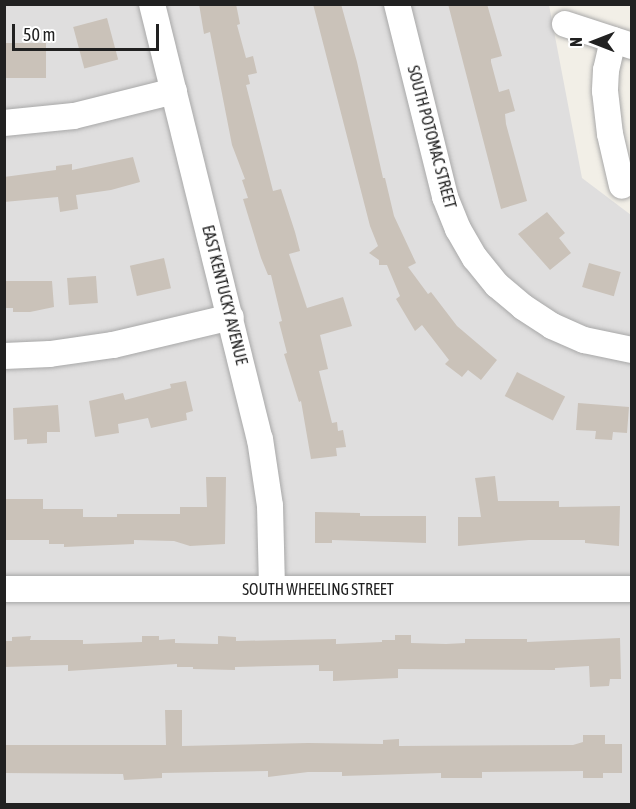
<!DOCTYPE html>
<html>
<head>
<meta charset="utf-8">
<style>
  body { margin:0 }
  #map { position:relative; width:636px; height:809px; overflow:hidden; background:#f2efe7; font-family:"Asap Condensed",sans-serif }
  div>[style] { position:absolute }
  .residential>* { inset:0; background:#dfdede }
  .building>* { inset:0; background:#cac2b9; transform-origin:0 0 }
  .roads { filter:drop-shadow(0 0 2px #a8a8a8) drop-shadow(0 0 2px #a8a8a8) }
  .minor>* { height:26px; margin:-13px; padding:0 13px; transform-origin:13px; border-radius:13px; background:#fff }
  span { translate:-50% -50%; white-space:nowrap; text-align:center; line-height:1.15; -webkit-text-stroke:4.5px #fff; paint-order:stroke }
  .street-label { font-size:16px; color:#212121 }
  .frame { position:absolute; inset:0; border:6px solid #212121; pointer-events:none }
  .north { position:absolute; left:564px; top:12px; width:60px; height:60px; -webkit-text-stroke:4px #fff; paint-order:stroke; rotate:270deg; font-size:16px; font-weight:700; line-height:24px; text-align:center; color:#212121 }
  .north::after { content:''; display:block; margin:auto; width:21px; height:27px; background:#212121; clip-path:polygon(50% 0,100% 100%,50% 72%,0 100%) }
  .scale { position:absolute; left:12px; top:24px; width:147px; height:27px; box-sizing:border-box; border:3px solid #212121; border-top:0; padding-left:8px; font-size:18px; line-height:21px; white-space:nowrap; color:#212121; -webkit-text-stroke:4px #fff; paint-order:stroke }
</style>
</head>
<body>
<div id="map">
  <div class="residential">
    <i style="clip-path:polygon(5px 5px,549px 5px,582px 178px,631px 215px,631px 803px,5px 804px)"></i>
  </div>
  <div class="building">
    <i style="clip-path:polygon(199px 4px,236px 4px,240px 24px,237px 25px,246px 58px,253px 56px,257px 73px,248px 75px,250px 84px,246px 85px,273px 191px,281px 189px,295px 232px,300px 251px,289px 254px,307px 308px,343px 297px,352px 326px,320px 335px,328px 369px,319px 371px,332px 423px,337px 422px,338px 431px,343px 430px,346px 447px,336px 448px,337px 456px,311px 459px,301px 401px,299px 402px,284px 354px,287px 353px,279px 322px,282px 321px,271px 275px,268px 275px,261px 258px,243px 199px,248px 198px,242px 180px,245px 179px,232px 145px,210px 32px,204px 34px)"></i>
    <i style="clip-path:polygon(313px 4px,341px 4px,357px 62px,383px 178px,385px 178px,394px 216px,416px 263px,408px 267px,428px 294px,431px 292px,457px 326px,497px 360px,481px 380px,468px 370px,462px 377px,445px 364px,449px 360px,422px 325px,415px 331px,396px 299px,400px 296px,387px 265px,379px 265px,379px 260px,369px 253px,378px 246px,370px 226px)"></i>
    <i style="clip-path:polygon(448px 4px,487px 4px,502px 56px,491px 59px,491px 62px,499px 92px,509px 89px,515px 111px,505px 114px,506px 124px,527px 201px,501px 209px)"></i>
    <i style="left:107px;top:18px;width:43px;height:35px;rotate:75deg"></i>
    <i style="left:4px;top:43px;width:42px;height:35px"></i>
    <i style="clip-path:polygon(133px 157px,140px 182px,111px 190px,76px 195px,78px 209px,60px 212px,58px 197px,4px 202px,4px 177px,56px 170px,56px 166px,72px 164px,72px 170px)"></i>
    <i style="clip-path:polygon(547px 212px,565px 233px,559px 238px,571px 253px,550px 270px,518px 234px)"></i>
    <i style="left:164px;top:258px;width:31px;height:35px;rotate:77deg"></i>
    <i style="left:589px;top:263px;width:33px;height:25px;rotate:16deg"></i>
    <i style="left:96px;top:276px;width:27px;height:29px;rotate:86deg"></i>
    <i style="clip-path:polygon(4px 281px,52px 281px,54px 307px,30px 312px,13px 312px,13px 308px,4px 308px)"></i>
    <i style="left:517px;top:372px;width:54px;height:27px;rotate:27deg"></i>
    <i style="clip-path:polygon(186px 381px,193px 411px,186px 413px,187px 420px,151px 428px,148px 418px,118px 424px,119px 433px,95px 437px,89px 401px,123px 393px,125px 400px,171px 388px,170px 384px)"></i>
    <i style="clip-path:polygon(578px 403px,629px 407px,627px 433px,613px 432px,612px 440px,595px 439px,596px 431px,576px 430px)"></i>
    <i style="clip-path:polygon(58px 405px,60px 432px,47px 432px,47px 443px,27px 444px,27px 439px,14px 440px,13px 408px)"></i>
    <i style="clip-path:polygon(495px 476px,498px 501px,559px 501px,559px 507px,620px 506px,619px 546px,585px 543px,585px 540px,529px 540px,458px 546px,458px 517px,481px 517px,475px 478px)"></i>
    <i style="clip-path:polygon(206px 477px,226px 477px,225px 544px,190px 546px,174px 541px,134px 540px,134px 544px,64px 547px,64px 544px,49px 544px,49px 540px,4px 540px,4px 499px,43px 499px,43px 509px,83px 509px,83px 517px,117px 517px,117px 514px,180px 514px,180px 507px,207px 507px)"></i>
    <i style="clip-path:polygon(315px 512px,360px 513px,360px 516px,426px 516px,426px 543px,332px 540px,332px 543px,315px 543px)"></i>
    <i style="clip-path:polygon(395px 635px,411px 635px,411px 643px,446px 644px,465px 643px,465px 639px,527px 639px,527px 642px,620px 638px,621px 679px,610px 679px,609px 686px,590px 687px,589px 666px,555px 668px,555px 670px,398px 669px,398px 678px,333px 681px,333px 671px,319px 671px,319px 665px,235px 667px,235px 670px,193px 669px,193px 667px,177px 667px,177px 664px,68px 671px,68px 665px,4px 667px,4px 641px,12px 641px,12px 637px,31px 636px,30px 640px,83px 640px,83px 644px,142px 642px,142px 636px,159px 636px,159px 640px,175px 639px,175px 643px,218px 644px,218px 636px,236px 637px,236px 641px,336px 639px,336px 644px,382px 642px,382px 640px,395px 640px)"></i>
    <i style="clip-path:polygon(165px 710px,182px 710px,182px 746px,308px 743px,383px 744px,383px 740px,399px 739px,399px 746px,573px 745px,583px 742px,583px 735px,605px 735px,605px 744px,622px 744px,622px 773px,603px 773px,603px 778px,583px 778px,583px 771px,482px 772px,482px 778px,441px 778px,441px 773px,342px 776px,342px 772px,308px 772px,268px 777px,268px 771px,162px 773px,162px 778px,124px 780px,123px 774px,4px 773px,4px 745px,166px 745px)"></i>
  </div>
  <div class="roads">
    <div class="minor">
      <i style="left:152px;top:4px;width:448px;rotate:76.1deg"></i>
      <i style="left:260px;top:439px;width:68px;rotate:81.5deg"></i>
      <i style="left:270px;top:506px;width:83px;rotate:88.6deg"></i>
      <i style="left:397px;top:4px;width:199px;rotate:76deg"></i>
      <i style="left:445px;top:197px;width:35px;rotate:68deg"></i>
      <i style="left:458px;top:229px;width:34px;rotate:60deg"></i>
      <i style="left:475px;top:258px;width:35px;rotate:51deg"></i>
      <i style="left:497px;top:285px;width:34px;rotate:40deg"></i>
      <i style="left:523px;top:307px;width:35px;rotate:33deg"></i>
      <i style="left:552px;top:326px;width:35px;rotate:24deg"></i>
      <i style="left:584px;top:340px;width:49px;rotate:11.8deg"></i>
      <i style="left:565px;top:24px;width:71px;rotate:18.2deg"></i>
      <i style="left:613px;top:40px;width:31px;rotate:103deg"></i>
      <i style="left:606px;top:70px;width:21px;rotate:93deg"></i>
      <i style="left:605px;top:91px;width:43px;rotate:83.4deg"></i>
      <i style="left:610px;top:134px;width:53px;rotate:77deg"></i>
      <i style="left:4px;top:123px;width:70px;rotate:-5.7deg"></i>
      <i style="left:74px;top:116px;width:103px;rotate:-14deg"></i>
      <i style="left:4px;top:356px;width:46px;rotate:-2.5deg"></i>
      <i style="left:50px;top:354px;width:64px;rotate:-8.1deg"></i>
      <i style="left:113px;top:345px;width:121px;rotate:-13.3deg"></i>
      <i style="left:4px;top:589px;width:628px"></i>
    </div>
  </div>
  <div class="street-label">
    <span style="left:432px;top:137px;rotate:75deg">SOUTH POTOMAC STREET</span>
    <span style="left:225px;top:295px;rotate:76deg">EAST KENTUCKY AVENUE</span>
    <span style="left:318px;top:589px">SOUTH WHEELING STREET</span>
  </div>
  <div class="frame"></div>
  <div class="north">N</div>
  <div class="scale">50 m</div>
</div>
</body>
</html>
